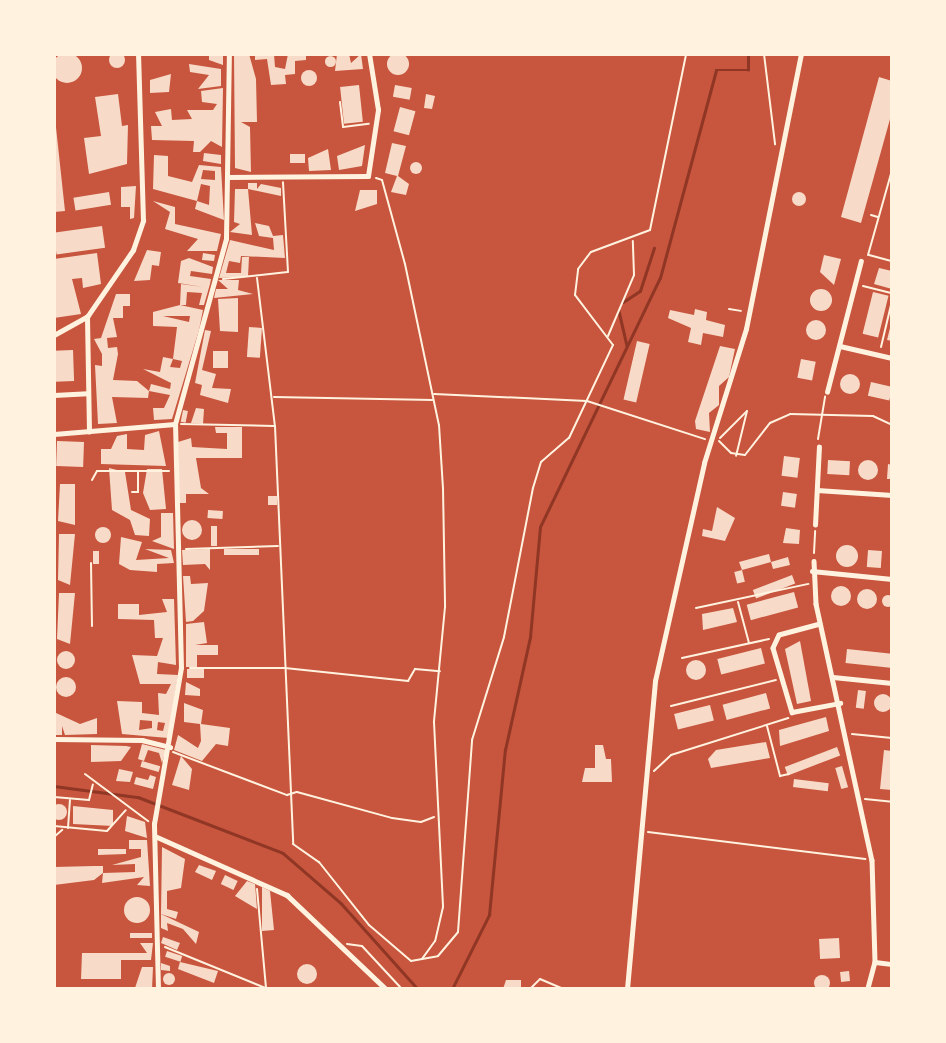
<!DOCTYPE html>
<html>
<head>
<meta charset="utf-8">
<style>
  body { margin:0 }
  #map { position:relative; width:946px; height:1043px; overflow:hidden; background:#c8553d; font-family:"Source Sans 3",sans-serif }
  div>[style] { position:absolute }
  .stream>* { height:2.5px; margin:-1.25px; padding:0 1.25px; transform-origin:1.25px; border-radius:1.25px; background:#8f3625 }
  .building>* { inset:0; background:#f7dbc8; transform-origin:0 0 }
  .round { border-radius:50% }
  .path>* { height:2px; margin:-1px; padding:0 1px; transform-origin:1px; border-radius:1px; background:#fff3e0 }
  .minor>* { height:4.5px; margin:-2.25px; padding:0 2.25px; transform-origin:2.25px; border-radius:2.25px; background:#fff3e0 }
  span { translate:-50% -50%; white-space:nowrap; text-align:center; line-height:1.15; -webkit-text-stroke:5px #fff3e0; paint-order:stroke }
  .frame { position:absolute; inset:0; border:56px solid #fff3e0; pointer-events:none }
</style>
</head>
<body>
<div id="map">
  <div class="stream">
    <i style="left:623px;top:302px;width:20px;rotate:-33deg"></i>
    <i style="left:640px;top:291px;width:45px;rotate:-72deg"></i>
    <i style="left:619px;top:311px;width:35px;rotate:77deg"></i>
    <i style="left:54px;top:786px;width:85px;rotate:7.5deg"></i>
    <i style="left:138px;top:797px;width:155px;rotate:21.1deg"></i>
    <i style="left:283px;top:853px;width:77px;rotate:40.8deg"></i>
    <i style="left:341px;top:903px;width:115px;rotate:48.2deg"></i>
    <i style="left:452px;top:989px;width:83px;rotate:-63.4deg"></i>
    <i style="left:489px;top:915px;width:166px;rotate:-84.5deg"></i>
    <i style="left:505px;top:750px;width:116px;rotate:-77.5deg"></i>
    <i style="left:530px;top:637px;width:110px;rotate:-84.8deg"></i>
    <i style="left:540px;top:527px;width:276px;rotate:-64.3deg"></i>
    <i style="left:660px;top:278px;width:215px;rotate:-74.9deg"></i>
    <i style="left:716px;top:70px;width:32px"></i>
    <i style="left:748px;top:70px;width:16px;rotate:-90deg"></i>
  </div>
  <div class="building">
    <i class="round" style="left:109px;top:52px;width:16px;height:16px"></i>
    <i class="round" style="left:52px;top:53px;width:30px;height:30px"></i>
    <i class="round" style="left:387px;top:53px;width:22px;height:22px"></i>
    <i style="clip-path:polygon(209px 54px,223px 54px,223px 65px,209px 60px)"></i>
    <i style="clip-path:polygon(234px 54px,249px 54px,256px 79px,257px 122px,241px 122px,250px 127px,251px 172px,235px 168px)"></i>
    <i style="clip-path:polygon(255px 54px,274px 54px,275px 67px,285px 69px,288px 54px,306px 54px,306px 60px,295px 61px,295px 74px,285px 75px,286px 84px,271px 85px,267px 59px,255px 60px)"></i>
    <i style="clip-path:polygon(337px 54px,349px 54px,351px 63px,361px 54px,363px 69px,335px 71px)"></i>
    <i class="round" style="left:324.5px;top:55.5px;width:11px;height:11px"></i>
    <i style="clip-path:polygon(189px 64px,221px 69px,221px 86px,198px 89px,209px 75px,190px 72px)"></i>
    <i class="round" style="left:301px;top:70px;width:16px;height:16px"></i>
    <i style="clip-path:polygon(171px 74px,169px 92px,150px 93px,150px 80px)"></i>
    <i style="clip-path:polygon(879px 77px,892px 81px,892px 112px,861px 223px,841px 217px)"></i>
    <i style="left:359px;top:85px;width:37px;height:19px;rotate:84deg"></i>
    <i style="left:395px;top:85px;width:17px;height:12px;rotate:10deg"></i>
    <i style="clip-path:polygon(223px 88px,222px 147px,211px 141px,200px 152px,193px 152px,194px 141px,152px 140px,151px 126px,162px 126px,155px 112px,171px 109px,172px 120px,192px 119px,187px 110px,213px 110px,217px 104px,202px 102px,201px 91px)"></i>
    <i style="clip-path:polygon(118px 94px,122px 126px,128px 125px,127px 164px,89px 174px,84px 138px,101px 136px,95px 97px)"></i>
    <i style="clip-path:polygon(426px 94px,435px 96px,432px 109px,424px 108px)"></i>
    <i style="left:400px;top:107px;width:16px;height:25px;rotate:15deg"></i>
    <i style="clip-path:polygon(54px 109px,65px 211px,54px 212px)"></i>
    <i style="clip-path:polygon(392px 143px,406px 146px,398px 176px,409px 184px,406px 195px,391px 192px,397px 176px,385px 173px)"></i>
    <i style="clip-path:polygon(365px 145px,362px 166px,339px 170px,337px 156px)"></i>
    <i style="clip-path:polygon(328px 149px,331px 170px,309px 171px,308px 158px)"></i>
    <i style="clip-path:polygon(204px 153px,221px 155px,221px 164px,203px 161px)"></i>
    <i style="left:305px;top:154px;width:9px;height:15px;rotate:90deg"></i>
    <i style="clip-path:polygon(evenodd,154px 155px,168px 156px,168px 176px,192px 182px,199px 165px,221px 167px,224px 220px,195px 209px,197px 201px,209px 205px,210px 186px,201px 184px,197px 201px,153px 189px,154px 155px,203px 170px,215px 171px,215px 180px,201px 179px,203px 170px)"></i>
    <i class="round" style="left:410px;top:162px;width:12px;height:12px"></i>
    <i style="clip-path:polygon(248px 183px,257px 183px,257px 189px,261px 184px,281px 188px,281px 196px,248px 189px,252px 235px,230px 232px,240px 224px,234px 222px,235px 189px,248px 189px)"></i>
    <i style="clip-path:polygon(136px 186px,134px 218px,130px 219px,130px 207px,121px 207px,121px 187px)"></i>
    <i style="clip-path:polygon(360px 190px,377px 190px,377px 204px,355px 211px)"></i>
    <i style="left:109px;top:192px;width:13px;height:36px;rotate:81deg"></i>
    <i class="round" style="left:792px;top:192px;width:14px;height:14px"></i>
    <i style="clip-path:polygon(153px 201px,175px 207px,175px 224px,221px 234px,217px 251px,187px 251px,198px 239px,165px 229px,170px 212px)"></i>
    <i style="clip-path:polygon(255px 223px,269px 226px,273px 236px,283px 235px,285px 258px,241px 256px,240px 263px,229px 261px,226px 273px,241px 273px,242px 257px,249px 257px,248px 277px,219px 278px,230px 240px,274px 250px,273px 238px,259px 236px)"></i>
    <i style="left:102px;top:226px;width:22px;height:49px;rotate:82deg"></i>
    <i style="clip-path:polygon(147px 250px,161px 252px,159px 266px,152px 265px,150px 280px,134px 281px)"></i>
    <i style="clip-path:polygon(97px 253px,101px 284px,83px 288px,82px 278px,72px 279px,81px 314px,54px 318px,54px 259px)"></i>
    <i style="clip-path:polygon(203px 253px,215px 255px,214px 261px,202px 260px)"></i>
    <i style="clip-path:polygon(824px 255px,841px 259px,834px 285px,820px 272px)"></i>
    <i style="clip-path:polygon(evenodd,189px 258px,213px 267px,212px 274px,191px 271px,190px 276px,211px 279px,210px 284px,204px 305px,199px 305px,202px 293px,187px 292px,186px 305px,180px 305px,203px 310px,199px 330px,172px 419px,154px 420px,153px 408px,164px 408px,170px 395px,149px 391px,151px 384px,170px 389px,171px 383px,143px 369px,160px 372px,163px 357px,173px 359px,170px 367px,180px 368px,182px 361px,173px 359px,177px 327px,153px 326px,153px 312px,180px 305px,181px 284px,203px 287px,178px 283px,181px 261px,189px 258px,163px 316px,190px 316px,189px 322px,163px 316px)"></i>
    <i style="clip-path:polygon(879px 268px,892px 271px,892px 289px,874px 284px)"></i>
    <i style="clip-path:polygon(218px 280px,239px 280px,238px 290px,253px 294px,214px 298px,216px 289px,228px 289px)"></i>
    <i class="round" style="left:810px;top:289px;width:22px;height:22px"></i>
    <i style="left:873px;top:292px;width:16px;height:43px;rotate:14deg"></i>
    <i style="clip-path:polygon(116px 294px,130px 294px,130px 306px,123px 306px,123px 318px,113px 318px,117px 337px,107px 338px,108px 348px,117px 347px,118px 354px,113px 380px,137px 381px,149px 391px,148px 398px,112px 397px,117px 423px,98px 424px,95px 365px,102px 366px,102px 354px,94px 339px,101px 338px)"></i>
    <i style="clip-path:polygon(238px 298px,238px 332px,220px 331px,218px 299px)"></i>
    <i style="clip-path:polygon(695px 309px,707px 312px,706px 320px,725px 325px,723px 337px,703px 333px,701px 345px,688px 342px,691px 328px,668px 318px,670px 310px,694px 315px)"></i>
    <i class="round" style="left:806px;top:320px;width:20px;height:20px"></i>
    <i style="clip-path:polygon(891px 324px,892px 324px,892px 341px,887px 340px)"></i>
    <i style="left:249px;top:327px;width:13px;height:30px;rotate:4deg"></i>
    <i style="clip-path:polygon(205px 330px,211px 331px,202px 370px,216px 374px,212px 388px,231px 389px,228px 403px,200px 395px,202px 385px,195px 383px)"></i>
    <i style="left:637px;top:341px;width:13px;height:60px;rotate:13deg"></i>
    <i style="clip-path:polygon(720px 346px,735px 349px,729px 377px,719px 386px,719px 405px,709px 413px,710px 432px,696px 429px,695px 421px)"></i>
    <i style="left:73px;top:350px;width:31px;height:19px;rotate:88deg"></i>
    <i style="left:213px;top:351px;width:15px;height:17px"></i>
    <i style="left:801px;top:359px;width:15px;height:19px;rotate:11deg"></i>
    <i class="round" style="left:840px;top:374px;width:20px;height:20px"></i>
    <i style="left:871px;top:382px;width:22px;height:14px;rotate:13deg"></i>
    <i style="clip-path:polygon(196px 408px,204px 409px,203px 424px,191px 423px)"></i>
    <i style="left:183px;top:410px;width:5px;height:12px;rotate:11deg"></i>
    <i style="clip-path:polygon(215px 427px,242px 427px,242px 458px,196px 458px,201px 488px,209px 494px,186px 494px,186px 503px,179px 503px,178px 442px,191px 438px,192px 447px,227px 449px,227px 433px,216px 433px)"></i>
    <i style="clip-path:polygon(159px 431px,166px 466px,101px 464px,101px 449px,111px 449px,117px 436px,127px 434px,127px 449px,144px 450px,145px 435px)"></i>
    <i style="left:84px;top:442px;width:25px;height:27px;rotate:92deg"></i>
    <i style="left:784px;top:456px;width:16px;height:20px;rotate:7deg"></i>
    <i style="left:828px;top:460px;width:22px;height:14px;rotate:3deg"></i>
    <i class="round" style="left:858px;top:460px;width:20px;height:20px"></i>
    <i style="clip-path:polygon(888px 464px,892px 465px,892px 479px,887px 479px)"></i>
    <i style="clip-path:polygon(109px 468px,125px 472px,131px 510px,150px 519px,149px 536px,135px 535px,130px 520px,112px 510px)"></i>
    <i style="clip-path:polygon(147px 469px,162px 469px,166px 509px,150px 510px,143px 493px)"></i>
    <i style="clip-path:polygon(60px 484px,75px 484px,75px 525px,58px 521px)"></i>
    <i style="left:783px;top:492px;width:14px;height:14px;rotate:8deg"></i>
    <i style="left:268px;top:496px;width:9px;height:9px"></i>
    <i style="clip-path:polygon(717px 507px,735px 518px,725px 541px,702px 536px,703px 529px,712px 531px)"></i>
    <i style="left:208px;top:510px;width:15px;height:8px;rotate:4deg"></i>
    <i style="clip-path:polygon(161px 513px,173px 513px,174px 549px,152px 541px,161px 537px)"></i>
    <i class="round" style="left:182px;top:520px;width:20px;height:20px"></i>
    <i style="left:211px;top:526px;width:6px;height:20px"></i>
    <i class="round" style="left:95px;top:527px;width:16px;height:16px"></i>
    <i style="clip-path:polygon(786px 528px,800px 530px,799px 544px,783px 543px)"></i>
    <i style="clip-path:polygon(59px 534px,75px 534px,70px 585px,58px 580px)"></i>
    <i style="clip-path:polygon(121px 537px,142px 542px,136px 560px,169px 558px,145px 549px,171px 550px,174px 563px,157px 564px,157px 572px,130px 570px,119px 564px)"></i>
    <i class="round" style="left:836px;top:545px;width:22px;height:22px"></i>
    <i style="clip-path:polygon(210px 549px,210px 570px,205px 564px,183px 565px,182px 550px)"></i>
    <i style="left:224px;top:549px;width:35px;height:6px"></i>
    <i style="left:868px;top:550px;width:14px;height:17px;rotate:4deg"></i>
    <i style="left:93px;top:551px;width:6px;height:13px"></i>
    <i style="clip-path:polygon(769px 554px,771px 562px,788px 557px,790px 565px,773px 569px,771px 562px,742px 570px,739px 562px)"></i>
    <i style="left:742px;top:570px;width:12px;height:8px;rotate:76deg"></i>
    <i style="left:792px;top:575px;width:9px;height:42px;rotate:69deg"></i>
    <i style="clip-path:polygon(183px 576px,190px 576px,191px 584px,208px 583px,204px 611px,193px 621px,186px 622px)"></i>
    <i class="round" style="left:831px;top:586px;width:20px;height:20px"></i>
    <i class="round" style="left:857px;top:589px;width:20px;height:20px"></i>
    <i style="left:794px;top:592px;width:16px;height:49px;rotate:75deg"></i>
    <i style="clip-path:polygon(59px 593px,75px 593px,70px 644px,57px 639px)"></i>
    <i class="round" style="left:882px;top:595px;width:12px;height:12px"></i>
    <i style="clip-path:polygon(evenodd,162px 599px,174px 599px,176px 665px,158px 662px,157px 674px,178px 675px,168px 738px,122px 734px,117px 701px,142px 702px,142px 713px,159px 715px,158px 693px,166px 694px,171px 684px,140px 684px,132px 655px,157px 656px,163px 638px,155px 638px,154px 620px,118px 619px,118px 604px,139px 604px,139px 615px,167px 612px,162px 599px,140px 720px,152px 721px,152px 728px,139px 730px,140px 720px,162px 599px,158px 722px,165px 723px,163px 731px,157px 730px,158px 722px)"></i>
    <i style="clip-path:polygon(733px 608px,737px 622px,703px 630px,702px 614px)"></i>
    <i style="clip-path:polygon(204px 622px,207px 643px,195px 645px,218px 645px,218px 655px,197px 655px,197px 667px,186px 667px,186px 624px)"></i>
    <i style="clip-path:polygon(800px 641px,811px 701px,797px 704px,785px 649px)"></i>
    <i style="left:761px;top:648px;width:16px;height:45px;rotate:76deg"></i>
    <i style="left:847px;top:649px;width:45px;height:14px;rotate:6deg"></i>
    <i class="round" style="left:57px;top:651px;width:18px;height:18px"></i>
    <i class="round" style="left:686px;top:660px;width:20px;height:20px"></i>
    <i style="left:187px;top:669px;width:17px;height:9px"></i>
    <i class="round" style="left:56px;top:677px;width:20px;height:20px"></i>
    <i style="clip-path:polygon(186px 682px,200px 689px,200px 696px,185px 695px)"></i>
    <i style="left:858px;top:690px;width:8px;height:18px;rotate:7deg"></i>
    <i style="left:766px;top:693px;width:16px;height:45px;rotate:75deg"></i>
    <i class="round" style="left:874px;top:694px;width:18px;height:18px"></i>
    <i style="clip-path:polygon(184px 703px,203px 710px,201px 724px,230px 728px,228px 746px,216px 744px,202px 761px,174px 750px,178px 735px,198px 748px,201px 741px,200px 724px,184px 722px)"></i>
    <i style="left:710px;top:705px;width:16px;height:37px;rotate:76deg"></i>
    <i style="clip-path:polygon(54px 712px,80px 724px,97px 718px,97px 734px,65px 735px,62px 726px,62px 735px,56px 735px)"></i>
    <i style="clip-path:polygon(826px 717px,829px 731px,780px 746px,779px 730px)"></i>
    <i style="clip-path:polygon(766px 742px,770px 758px,711px 768px,708px 759px,716px 750px)"></i>
    <i style="clip-path:polygon(142px 744px,166px 750px,162px 763px,159px 753px,148px 750px,144px 761px,138px 759px)"></i>
    <i style="clip-path:polygon(91px 745px,126px 746px,131px 747px,121px 761px,91px 762px)"></i>
    <i style="clip-path:polygon(595px 745px,603px 745px,606px 759px,611px 759px,612px 782px,582px 782px,585px 768px,595px 768px)"></i>
    <i style="left:837px;top:747px;width:9px;height:56px;rotate:69deg"></i>
    <i style="clip-path:polygon(884px 750px,892px 751px,892px 790px,880px 789px)"></i>
    <i style="clip-path:polygon(181px 756px,192px 769px,189px 790px,172px 785px)"></i>
    <i style="left:142px;top:761px;width:19px;height:6px;rotate:16deg"></i>
    <i style="left:842px;top:766px;width:22px;height:7px;rotate:74deg"></i>
    <i style="clip-path:polygon(119px 769px,133px 772px,130px 782px,116px 781px)"></i>
    <i style="clip-path:polygon(150px 775px,156px 777px,153px 789px,134px 784px,136px 777px,148px 780px)"></i>
    <i style="left:794px;top:779px;width:35px;height:8px;rotate:7deg"></i>
    <i class="round" style="left:51px;top:804px;width:16px;height:16px"></i>
    <i style="clip-path:polygon(73px 806px,113px 810px,113px 826px,73px 824px)"></i>
    <i style="clip-path:polygon(127px 816px,145px 822px,147px 838px,125px 831px)"></i>
    <i style="clip-path:polygon(129px 840px,147px 840px,150px 886px,137px 885px,144px 877px,102px 883px,103px 873px,135px 872px,135px 864px,112px 865px,141px 857px,141px 849px,129px 849px)"></i>
    <i style="clip-path:polygon(162px 847px,185px 859px,181px 888px,167px 891px,167px 909px,178px 912px,176px 919px,161px 914px)"></i>
    <i style="clip-path:polygon(98px 849px,126px 849px,126px 854px,98px 855px)"></i>
    <i style="clip-path:polygon(199px 865px,216px 871px,212px 880px,195px 872px)"></i>
    <i style="clip-path:polygon(94px 866px,103px 866px,103px 873px,94px 880px,54px 885px,54px 867px)"></i>
    <i style="left:225px;top:875px;width:14px;height:10px;rotate:25deg"></i>
    <i style="clip-path:polygon(247px 881px,255px 884px,257px 909px,235px 896px)"></i>
    <i style="clip-path:polygon(262px 887px,270px 891px,274px 930px,262px 931px)"></i>
    <i class="round" style="left:124px;top:897px;width:26px;height:26px"></i>
    <i style="clip-path:polygon(161px 914px,199px 932px,196px 944px,183px 929px,167px 923px,168px 931px,161px 928px)"></i>
    <i style="left:130px;top:933px;width:22px;height:5px"></i>
    <i style="clip-path:polygon(163px 937px,180px 943px,177px 950px,161px 943px)"></i>
    <i style="left:839px;top:938px;width:20px;height:20px;rotate:87deg"></i>
    <i style="clip-path:polygon(140px 943px,153px 943px,151px 960px,121px 960px,121px 979px,81px 979px,82px 953px,147px 953px)"></i>
    <i style="left:167px;top:951px;width:16px;height:6px;rotate:18deg"></i>
    <i style="clip-path:polygon(180px 962px,218px 971px,214px 983px,178px 969px)"></i>
    <i style="clip-path:polygon(161px 963px,170px 966px,170px 971px,161px 970px)"></i>
    <i class="round" style="left:297px;top:964px;width:20px;height:20px"></i>
    <i style="clip-path:polygon(142px 967px,153px 967px,152px 989px,135px 988px)"></i>
    <i style="left:849px;top:971px;width:10px;height:9px;rotate:84deg"></i>
    <i class="round" style="left:163px;top:973px;width:12px;height:12px"></i>
    <i class="round" style="left:814px;top:975px;width:16px;height:16px"></i>
    <i style="clip-path:polygon(506px 980px,521px 980px,521px 989px,503px 989px)"></i>
  </div>
  <div class="path">
    <i style="left:764px;top:54px;width:91px;rotate:83deg"></i>
    <i style="left:340px;top:102px;width:25px;rotate:83deg"></i>
    <i style="left:343px;top:127px;width:26px;rotate:-7deg"></i>
    <i style="left:376px;top:178px;width:6px;rotate:18deg"></i>
    <i style="left:382px;top:180px;width:87px;rotate:74.7deg"></i>
    <i style="left:405px;top:264px;width:165px;rotate:78.1deg"></i>
    <i style="left:439px;top:425px;width:63px;rotate:86.4deg"></i>
    <i style="left:443px;top:488px;width:119px;rotate:89deg"></i>
    <i style="left:445px;top:607px;width:116px;rotate:95.5deg"></i>
    <i style="left:434px;top:722px;width:185px;rotate:87.2deg"></i>
    <i style="left:443px;top:907px;width:35px;rotate:103deg"></i>
    <i style="left:435px;top:941px;width:22px;rotate:126deg"></i>
    <i style="left:871px;top:215px;width:7px;rotate:16deg"></i>
    <i style="left:868px;top:255px;width:88px;rotate:-74.2deg"></i>
    <i style="left:869px;top:255px;width:24px;rotate:15deg"></i>
    <i style="left:257px;top:278px;width:149px;rotate:83.1deg"></i>
    <i style="left:275px;top:426px;width:418px;rotate:87.5deg"></i>
    <i style="left:293px;top:844px;width:32px;rotate:35deg"></i>
    <i style="left:319px;top:862px;width:80px;rotate:51.6deg"></i>
    <i style="left:369px;top:925px;width:55px;rotate:40.6deg"></i>
    <i style="left:411px;top:961px;width:27px;rotate:-10deg"></i>
    <i style="left:438px;top:956px;width:31px;rotate:-50deg"></i>
    <i style="left:458px;top:932px;width:193px;rotate:-85.8deg"></i>
    <i style="left:472px;top:740px;width:108px;rotate:-72.7deg"></i>
    <i style="left:504px;top:637px;width:152px;rotate:-79deg"></i>
    <i style="left:533px;top:488px;width:27px;rotate:-73deg"></i>
    <i style="left:541px;top:462px;width:37px;rotate:-41deg"></i>
    <i style="left:569px;top:438px;width:103px;rotate:-64.7deg"></i>
    <i style="left:613px;top:345px;width:63px;rotate:-127.2deg"></i>
    <i style="left:575px;top:295px;width:26px;rotate:-83deg"></i>
    <i style="left:578px;top:269px;width:21px;rotate:-53deg"></i>
    <i style="left:591px;top:252px;width:63px;rotate:-20.4deg"></i>
    <i style="left:650px;top:230px;width:180px;rotate:-78.4deg"></i>
    <i style="left:223px;top:279px;width:65px;rotate:-6.1deg"></i>
    <i style="left:288px;top:272px;width:90px;rotate:-93.2deg"></i>
    <i style="left:863px;top:286px;width:30px;rotate:14deg"></i>
    <i style="left:729px;top:309px;width:12px;rotate:9deg"></i>
    <i style="left:608px;top:336px;width:66px;rotate:-66.9deg"></i>
    <i style="left:634px;top:275px;width:34px;rotate:-92deg"></i>
    <i style="left:881px;top:347px;width:47px;rotate:-76.6deg"></i>
    <i style="left:434px;top:394px;width:153px;rotate:2.6deg"></i>
    <i style="left:587px;top:401px;width:124px;rotate:17.9deg"></i>
    <i style="left:274px;top:397px;width:159px;rotate:1.1deg"></i>
    <i style="left:181px;top:424px;width:93px;rotate:1.2deg"></i>
    <i style="left:720px;top:438px;width:38px;rotate:-45deg"></i>
    <i style="left:747px;top:411px;width:46px;rotate:103.7deg"></i>
    <i style="left:818px;top:439px;width:43px;rotate:-80.5deg"></i>
    <i style="left:719px;top:441px;width:17px;rotate:45deg"></i>
    <i style="left:731px;top:453px;width:14px;rotate:8deg"></i>
    <i style="left:745px;top:455px;width:41px;rotate:-52deg"></i>
    <i style="left:770px;top:423px;width:22px;rotate:-24deg"></i>
    <i style="left:790px;top:414px;width:83px;rotate:1.4deg"></i>
    <i style="left:873px;top:416px;width:21px;rotate:25deg"></i>
    <i style="left:92px;top:480px;width:10px;rotate:-61deg"></i>
    <i style="left:97px;top:471px;width:72px"></i>
    <i style="left:132px;top:492px;width:6px"></i>
    <i style="left:138px;top:492px;width:20px;rotate:-90deg"></i>
    <i style="left:186px;top:549px;width:92px;rotate:-1.9deg"></i>
    <i style="left:814px;top:553px;width:22px;rotate:-87deg"></i>
    <i style="left:91px;top:563px;width:63px;rotate:89.1deg"></i>
    <i style="left:738px;top:602px;width:42px;rotate:75deg"></i>
    <i style="left:696px;top:608px;width:115px;rotate:-12.1deg"></i>
    <i style="left:682px;top:658px;width:89px;rotate:-12.3deg"></i>
    <i style="left:190px;top:668px;width:95px"></i>
    <i style="left:285px;top:668px;width:124px;rotate:6deg"></i>
    <i style="left:408px;top:681px;width:14px;rotate:-60deg"></i>
    <i style="left:415px;top:669px;width:25px;rotate:5deg"></i>
    <i style="left:671px;top:706px;width:108px;rotate:-13.9deg"></i>
    <i style="left:767px;top:726px;width:52px;rotate:75.4deg"></i>
    <i style="left:780px;top:776px;width:9px;rotate:-13deg"></i>
    <i style="left:852px;top:734px;width:40px;rotate:5.7deg"></i>
    <i style="left:173px;top:752px;width:122px;rotate:20.7deg"></i>
    <i style="left:287px;top:795px;width:10px;rotate:-17deg"></i>
    <i style="left:297px;top:792px;width:98px;rotate:15.3deg"></i>
    <i style="left:392px;top:818px;width:29px;rotate:8deg"></i>
    <i style="left:421px;top:822px;width:14px;rotate:-21deg"></i>
    <i style="left:654px;top:771px;width:23px;rotate:-43deg"></i>
    <i style="left:671px;top:755px;width:123px;rotate:-17.5deg"></i>
    <i style="left:85px;top:774px;width:79px;rotate:36.7deg"></i>
    <i style="left:54px;top:797px;width:35px;rotate:5deg"></i>
    <i style="left:89px;top:800px;width:16px;rotate:-76deg"></i>
    <i style="left:865px;top:799px;width:27px;rotate:6deg"></i>
    <i style="left:54px;top:826px;width:53px;rotate:5.4deg"></i>
    <i style="left:107px;top:831px;width:28px;rotate:-48deg"></i>
    <i style="left:68px;top:828px;width:28px;rotate:-86deg"></i>
    <i style="left:648px;top:832px;width:219px;rotate:7.1deg"></i>
    <i style="left:54px;top:837px;width:11px;rotate:-41deg"></i>
    <i style="left:257px;top:889px;width:99px;rotate:84.8deg"></i>
    <i style="left:347px;top:944px;width:15px;rotate:8deg"></i>
    <i style="left:362px;top:946px;width:59px;rotate:47.1deg"></i>
    <i style="left:165px;top:947px;width:111px;rotate:22.2deg"></i>
    <i style="left:530px;top:989px;width:14px;rotate:-45deg"></i>
    <i style="left:540px;top:979px;width:23px;rotate:23deg"></i>
    <i style="left:561px;top:988px;width:43px;rotate:1.3deg"></i>
  </div>
  <div class="minor">
    <i style="left:228px;top:177px;width:140px;rotate:-0.4deg"></i>
    <i style="left:368px;top:176px;width:67px;rotate:-81.4deg"></i>
    <i style="left:378px;top:110px;width:57px;rotate:-99.1deg"></i>
    <i style="left:54px;top:335px;width:38px;rotate:-29deg"></i>
    <i style="left:840px;top:346px;width:53px;rotate:13deg"></i>
    <i style="left:827px;top:392px;width:135px;rotate:-75.5deg"></i>
    <i style="left:54px;top:395px;width:33px;rotate:-3deg"></i>
    <i style="left:89px;top:432px;width:115px;rotate:-91deg"></i>
    <i style="left:87px;top:317px;width:81px;rotate:-55.5deg"></i>
    <i style="left:133px;top:250px;width:31px;rotate:-71deg"></i>
    <i style="left:143px;top:221px;width:167px;rotate:-91.7deg"></i>
    <i style="left:54px;top:434px;width:121px;rotate:-4.7deg"></i>
    <i style="left:817px;top:490px;width:75px;rotate:3.8deg"></i>
    <i style="left:815px;top:525px;width:78px;rotate:-87.1deg"></i>
    <i style="left:814px;top:561px;width:43px;rotate:87.3deg"></i>
    <i style="left:816px;top:604px;width:262px;rotate:77.7deg"></i>
    <i style="left:872px;top:860px;width:102px;rotate:88.3deg"></i>
    <i style="left:875px;top:962px;width:28px;rotate:105deg"></i>
    <i style="left:812px;top:571px;width:80px;rotate:5.7deg"></i>
    <i style="left:820px;top:624px;width:42px;rotate:165deg"></i>
    <i style="left:779px;top:635px;width:14px;rotate:115deg"></i>
    <i style="left:773px;top:648px;width:67px;rotate:73.5deg"></i>
    <i style="left:792px;top:712px;width:49px;rotate:-10.6deg"></i>
    <i style="left:833px;top:677px;width:59px;rotate:5.8deg"></i>
    <i style="left:54px;top:739px;width:88px;rotate:0.7deg"></i>
    <i style="left:142px;top:740px;width:29px;rotate:14deg"></i>
    <i style="left:155px;top:836px;width:145px;rotate:24.1deg"></i>
    <i style="left:287px;top:895px;width:137px;rotate:43.5deg"></i>
    <i style="left:875px;top:962px;width:17px;rotate:7deg"></i>
    <i style="left:158px;top:989px;width:165px;rotate:-91.4deg"></i>
    <i style="left:154px;top:824px;width:158px;rotate:-80.2deg"></i>
    <i style="left:181px;top:668px;width:244px;rotate:-91.4deg"></i>
    <i style="left:175px;top:424px;width:192px;rotate:-74.6deg"></i>
    <i style="left:226px;top:239px;width:185px;rotate:-89.1deg"></i>
    <i style="left:627px;top:989px;width:309px;rotate:-84.8deg"></i>
    <i style="left:655px;top:681px;width:223px;rotate:-77.3deg"></i>
    <i style="left:704px;top:463px;width:140px;rotate:-72.6deg"></i>
    <i style="left:746px;top:329px;width:280px;rotate:-78.7deg"></i>
  </div>
  <div class="frame"></div>
</div>
</body>
</html>
